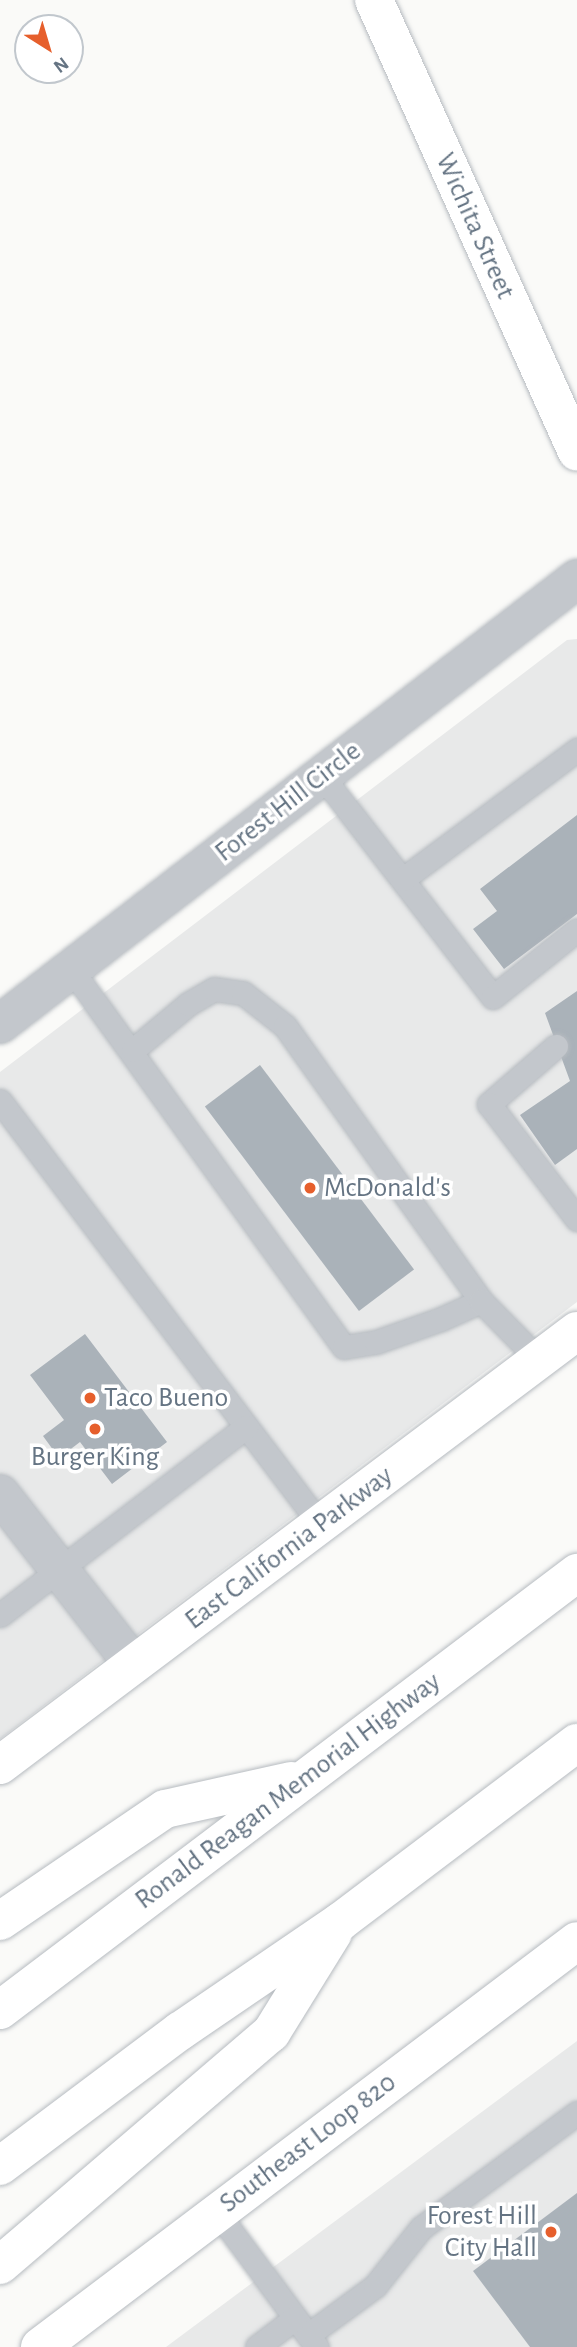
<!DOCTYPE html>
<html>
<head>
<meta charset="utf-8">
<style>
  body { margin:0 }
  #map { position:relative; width:577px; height:2347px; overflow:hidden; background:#fafaf8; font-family:"Alegreya Sans",sans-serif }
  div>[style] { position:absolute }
  .built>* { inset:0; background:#e8e9e9 }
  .building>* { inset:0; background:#aab2b9; transform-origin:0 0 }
  .roads { filter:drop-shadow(0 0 2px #b6bbc0) drop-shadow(0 0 2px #b6bbc0) }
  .service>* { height:23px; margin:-11.5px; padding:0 11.5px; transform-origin:11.5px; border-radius:11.5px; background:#c3c7cc }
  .minor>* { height:38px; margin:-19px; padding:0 19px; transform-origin:19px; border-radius:19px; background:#c3c7cc }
  .tertiary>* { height:38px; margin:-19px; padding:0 19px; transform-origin:19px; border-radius:19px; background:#c3c7cc }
  .secondary>* { height:38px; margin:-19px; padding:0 19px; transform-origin:19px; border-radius:19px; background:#fff }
  .motorway>* { height:38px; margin:-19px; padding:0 19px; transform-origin:19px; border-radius:19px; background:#fff }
  .dots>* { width:19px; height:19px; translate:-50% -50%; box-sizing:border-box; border:4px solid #fff; border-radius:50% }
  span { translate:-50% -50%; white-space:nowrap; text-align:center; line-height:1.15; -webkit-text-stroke:7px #fff; paint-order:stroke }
  .street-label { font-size:28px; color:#657483 }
  .poi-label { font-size:28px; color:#657483 }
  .left { translate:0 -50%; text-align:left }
  .right { translate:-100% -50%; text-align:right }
  .north { position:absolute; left:14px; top:14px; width:70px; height:70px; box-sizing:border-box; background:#fff; border:2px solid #c1c7cd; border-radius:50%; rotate:143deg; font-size:19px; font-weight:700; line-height:28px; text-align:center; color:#657483 }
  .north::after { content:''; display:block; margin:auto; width:24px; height:32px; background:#e65f2c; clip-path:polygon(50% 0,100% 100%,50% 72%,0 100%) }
</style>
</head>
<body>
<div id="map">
  <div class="built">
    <i style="clip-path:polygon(577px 639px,577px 1302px,0 1739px,0 1072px,567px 640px)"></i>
    <i style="clip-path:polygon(577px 2041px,577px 2347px,166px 2347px)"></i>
  </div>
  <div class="building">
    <i style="clip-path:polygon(577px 815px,577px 914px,504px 969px,473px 929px,497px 911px,480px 889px)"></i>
    <i style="clip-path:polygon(577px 991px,577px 1149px,555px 1165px,520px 1115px,570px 1081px,545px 1013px)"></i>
    <i style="left:260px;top:1065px;width:256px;height:69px;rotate:53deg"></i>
    <i style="clip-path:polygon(85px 1334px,167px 1442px,112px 1484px,80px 1442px,59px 1458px,43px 1436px,64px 1420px,30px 1375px)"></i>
    <i style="clip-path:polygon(577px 2193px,577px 2347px,530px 2347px,473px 2271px)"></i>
  </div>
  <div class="roads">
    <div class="service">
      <i style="left:322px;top:776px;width:279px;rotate:52.3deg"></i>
      <i style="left:493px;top:997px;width:107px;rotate:-38.6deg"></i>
      <i style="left:403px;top:879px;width:217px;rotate:-36.6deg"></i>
      <i style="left:71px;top:969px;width:466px;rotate:54.2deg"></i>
      <i style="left:344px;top:1347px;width:32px;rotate:-9deg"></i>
      <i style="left:376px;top:1342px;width:69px;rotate:-19.5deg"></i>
      <i style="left:441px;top:1319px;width:44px;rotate:-24.2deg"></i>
      <i style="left:556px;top:1046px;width:89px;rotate:139.1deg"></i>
      <i style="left:489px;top:1104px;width:145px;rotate:52.6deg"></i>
      <i style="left:133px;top:1050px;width:72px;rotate:-39.9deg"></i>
      <i style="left:188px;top:1004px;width:30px;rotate:-30deg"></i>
      <i style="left:214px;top:989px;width:29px;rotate:8deg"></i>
      <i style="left:243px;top:993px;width:53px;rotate:38.2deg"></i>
      <i style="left:285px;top:1026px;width:338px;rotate:54.5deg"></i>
      <i style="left:481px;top:1301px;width:83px;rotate:45.5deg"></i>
      <i style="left:0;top:1101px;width:530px;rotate:52.89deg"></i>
      <i style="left:0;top:1615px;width:310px;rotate:-37.4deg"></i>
      <i style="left:217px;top:2212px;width:168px;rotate:53.5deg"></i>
      <i style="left:308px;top:2335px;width:83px;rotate:-36.2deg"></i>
      <i style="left:375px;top:2286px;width:74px;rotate:-51.6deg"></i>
      <i style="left:421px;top:2228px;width:194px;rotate:-36.4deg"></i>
      <i style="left:257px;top:2347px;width:48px;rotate:-37.3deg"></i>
    </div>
    <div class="minor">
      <i style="left:0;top:1494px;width:217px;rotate:51.9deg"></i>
    </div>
    <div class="tertiary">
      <i style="left:0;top:1024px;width:729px;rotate:-37.64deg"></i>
    </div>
    <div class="secondary">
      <i style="left:374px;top:0;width:495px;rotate:65.8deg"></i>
      <i style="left:0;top:1765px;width:722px;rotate:-36.95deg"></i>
      <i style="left:40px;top:2347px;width:673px;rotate:-37.09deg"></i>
    </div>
    <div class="motorway">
      <i style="left:0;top:1921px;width:199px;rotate:-34.2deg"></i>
      <i style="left:165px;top:1809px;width:129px;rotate:-12.5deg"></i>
      <i style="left:0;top:2010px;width:724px;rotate:-37.14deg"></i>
      <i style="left:0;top:2166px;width:225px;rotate:-36.9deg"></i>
      <i style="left:180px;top:2031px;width:194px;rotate:-34.3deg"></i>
      <i style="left:340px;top:1922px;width:297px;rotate:-37.1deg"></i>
      <i style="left:0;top:2265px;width:357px;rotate:-40.6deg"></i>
      <i style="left:271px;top:2033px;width:118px;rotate:-58.2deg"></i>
    </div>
  </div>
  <div class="dots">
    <i style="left:310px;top:1188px;background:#e65f2c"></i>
    <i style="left:90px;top:1398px;background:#e65f2c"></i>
    <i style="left:95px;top:1429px;background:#e65f2c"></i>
    <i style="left:551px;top:2232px;background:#e65f2c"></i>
  </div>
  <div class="street-label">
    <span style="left:475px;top:226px;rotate:66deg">Wichita Street</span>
    <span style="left:288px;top:802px;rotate:-38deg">Forest Hill Circle</span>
    <span style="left:289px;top:1548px;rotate:-37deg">East California Parkway</span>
    <span style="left:288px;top:1791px;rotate:-37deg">Ronald Reagan Memorial Highway</span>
    <span style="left:308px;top:2143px;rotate:-37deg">Southeast Loop 820</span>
  </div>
  <div class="poi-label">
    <span class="left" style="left:324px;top:1188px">McDonald's</span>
    <span class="left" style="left:104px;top:1398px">Taco Bueno</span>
    <span style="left:95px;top:1457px">Burger King</span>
    <span class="right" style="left:537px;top:2232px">Forest Hill<br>City Hall</span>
  </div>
  <div class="north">N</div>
</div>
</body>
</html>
